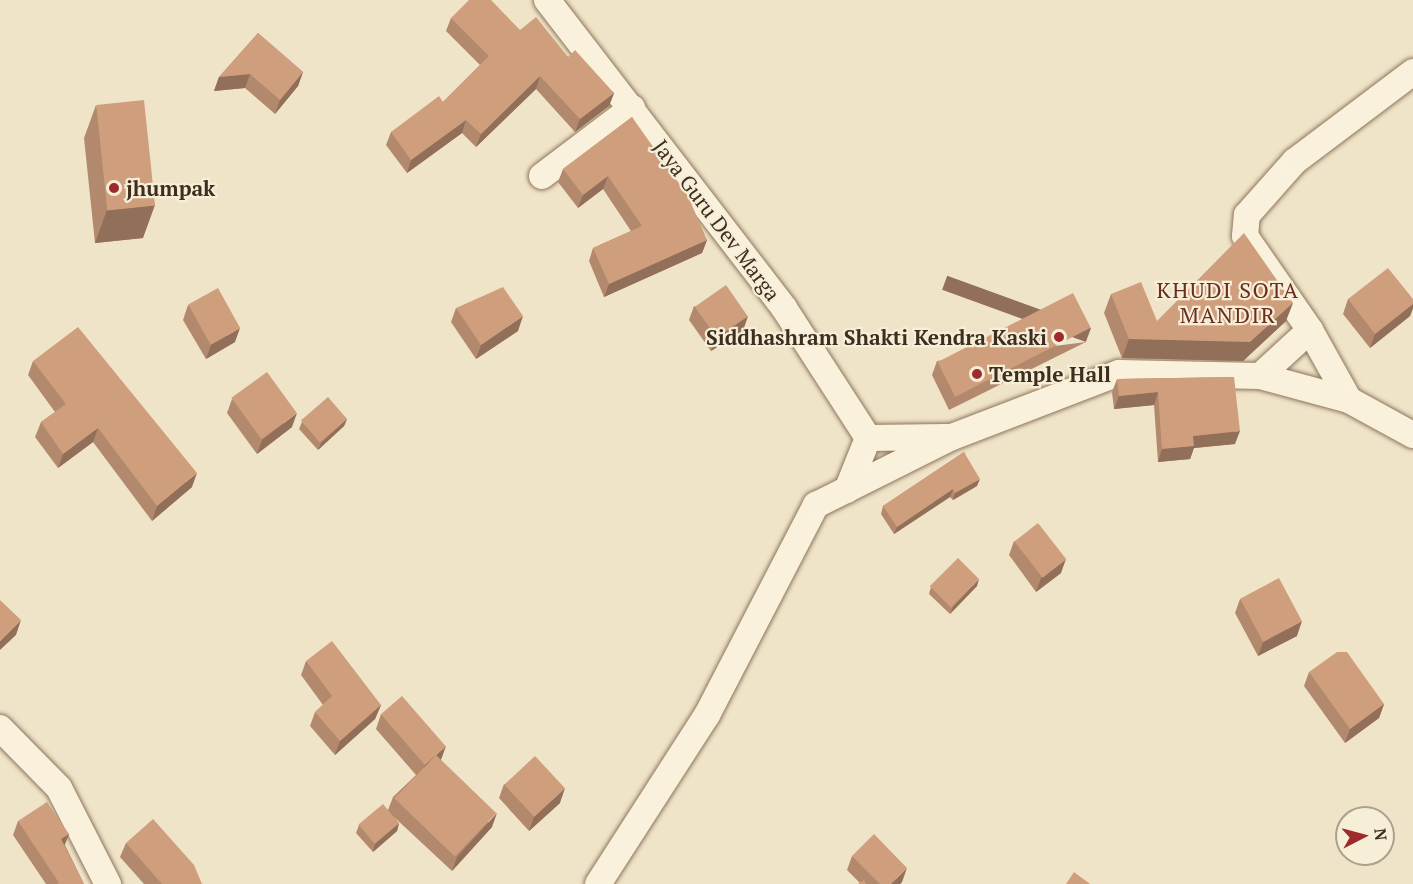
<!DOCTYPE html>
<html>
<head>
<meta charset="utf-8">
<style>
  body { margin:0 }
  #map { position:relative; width:1413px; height:884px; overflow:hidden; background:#f0e4c8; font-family:"PT Serif",serif }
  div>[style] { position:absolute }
  .roads { filter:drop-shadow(0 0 2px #8d765c) drop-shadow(0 0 2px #8d765c) }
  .street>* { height:26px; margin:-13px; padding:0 13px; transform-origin:13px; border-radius:13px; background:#faf1dc }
  .wall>* { inset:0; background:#b2896c }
  .shaded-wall>* { inset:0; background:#916f58; transform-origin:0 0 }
  .building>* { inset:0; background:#cf9f7d; transform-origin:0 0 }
  .dots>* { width:16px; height:16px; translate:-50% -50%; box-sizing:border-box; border:3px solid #f7eed8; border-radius:50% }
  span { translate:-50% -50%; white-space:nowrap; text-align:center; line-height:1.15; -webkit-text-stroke:4.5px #f7eed8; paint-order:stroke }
  .poi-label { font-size:21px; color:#3d2e20; font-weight:700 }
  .left { translate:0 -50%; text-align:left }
  .right { translate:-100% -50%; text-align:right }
  .street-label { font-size:21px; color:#3d2e20 }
  .neighbourhood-label { font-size:22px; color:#6b2e1e; letter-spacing:1.5px }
  .north { position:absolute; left:1335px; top:806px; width:60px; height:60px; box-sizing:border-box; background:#f7eed8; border:2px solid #ada18e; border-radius:50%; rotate:84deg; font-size:16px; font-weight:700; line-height:24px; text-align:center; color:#3d2e20 }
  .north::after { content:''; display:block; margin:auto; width:21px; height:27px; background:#9e2a2b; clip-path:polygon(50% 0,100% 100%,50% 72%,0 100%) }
</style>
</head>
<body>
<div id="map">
  <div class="roads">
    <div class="street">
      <i style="left:547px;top:0;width:389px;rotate:52.4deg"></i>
      <i style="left:784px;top:308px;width:155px;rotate:57.1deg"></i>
      <i style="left:868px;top:438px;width:78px;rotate:-0.7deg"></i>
      <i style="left:542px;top:176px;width:113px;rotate:-37.1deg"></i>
      <i style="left:1310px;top:330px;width:80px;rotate:60.9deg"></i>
      <i style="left:1260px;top:376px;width:68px;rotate:-42.6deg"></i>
      <i style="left:1310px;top:330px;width:114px;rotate:-124.7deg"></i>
      <i style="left:1245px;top:236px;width:21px;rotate:-85deg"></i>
      <i style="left:1247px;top:215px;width:72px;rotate:-48.4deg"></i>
      <i style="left:1295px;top:161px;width:148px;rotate:-37deg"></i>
      <i style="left:847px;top:490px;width:56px;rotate:-68deg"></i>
      <i style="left:0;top:728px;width:84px;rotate:45.5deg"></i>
      <i style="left:59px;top:788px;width:108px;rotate:63deg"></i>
      <i style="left:598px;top:884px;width:201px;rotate:-57.2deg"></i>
      <i style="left:707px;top:715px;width:237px;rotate:-62.6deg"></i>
      <i style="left:816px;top:505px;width:152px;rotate:-26.6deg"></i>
      <i style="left:952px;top:437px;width:179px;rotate:-21deg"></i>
      <i style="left:1119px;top:373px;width:141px;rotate:1.2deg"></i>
      <i style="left:1260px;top:376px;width:92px;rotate:15.1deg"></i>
      <i style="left:1349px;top:400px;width:73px;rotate:28.7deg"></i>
    </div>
  </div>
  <div class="wall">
    <i style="clip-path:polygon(451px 18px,520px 30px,568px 57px,614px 93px,609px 106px,575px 132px,536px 89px,476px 147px,462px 133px,407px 173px,386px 145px,391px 132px,443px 102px,480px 65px,446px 31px)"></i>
    <i style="clip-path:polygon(258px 33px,303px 72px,298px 86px,275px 114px,245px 88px,214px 91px,219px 77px)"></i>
    <i style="clip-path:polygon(96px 105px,143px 238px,95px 243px,84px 138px)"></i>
    <i style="clip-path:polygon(632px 117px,707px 240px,702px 253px,604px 297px,589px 261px,593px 248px,631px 231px,603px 189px,578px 208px,558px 182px,563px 169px)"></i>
    <i style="clip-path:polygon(1111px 294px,1157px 321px,1286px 321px,1243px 361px,1122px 358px,1104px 313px)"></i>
    <i style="clip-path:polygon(1348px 299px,1413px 299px,1413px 308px,1410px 316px,1370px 348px,1343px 314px)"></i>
    <i style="clip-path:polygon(188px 305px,235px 342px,206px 359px,183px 320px)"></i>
    <i style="clip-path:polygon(694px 306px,743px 331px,711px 351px,689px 320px)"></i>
    <i style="clip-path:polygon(456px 308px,518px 331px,476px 359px,451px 322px)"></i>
    <i style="clip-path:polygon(1086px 342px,949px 410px,932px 375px,937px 361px)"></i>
    <i style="clip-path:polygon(33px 361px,192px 487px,152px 521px,93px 442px,58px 468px,35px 437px,41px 422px,55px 412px,28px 375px)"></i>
    <i style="clip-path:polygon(1234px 377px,1235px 444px,1194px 448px,1190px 459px,1158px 462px,1154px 405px,1114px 409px,1112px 392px,1117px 379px)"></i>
    <i style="clip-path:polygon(232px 399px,292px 427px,257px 454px,227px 413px)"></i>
    <i style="clip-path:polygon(347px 419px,344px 426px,318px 450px,299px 429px,302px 422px)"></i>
    <i style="clip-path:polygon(964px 452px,977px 486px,953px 500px,950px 497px,894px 534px,881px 514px,883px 506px)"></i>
    <i style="clip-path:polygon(1014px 541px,1061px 573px,1036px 592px,1009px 555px)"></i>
    <i style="clip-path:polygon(977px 586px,950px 614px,929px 594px,931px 587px)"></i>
    <i style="clip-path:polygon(1240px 599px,1297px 636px,1258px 656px,1235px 613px)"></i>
    <i style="clip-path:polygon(306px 661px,381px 705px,375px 719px,335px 755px,310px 726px,315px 712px,323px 705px,301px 675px)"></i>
    <i style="clip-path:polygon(1309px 672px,1384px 704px,1379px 718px,1345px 743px,1304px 686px)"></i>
    <i style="clip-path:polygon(381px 714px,441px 760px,492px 827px,452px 871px,394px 817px,399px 823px,397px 831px,373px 852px,356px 833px,359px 825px,388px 810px,393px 797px,416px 775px,376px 729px)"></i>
    <i style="clip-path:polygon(504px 784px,560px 803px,529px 831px,499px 798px)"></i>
    <i style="clip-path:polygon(18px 821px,69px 834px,65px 845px,84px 884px,46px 884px,13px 835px)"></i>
    <i style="clip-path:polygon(126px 843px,202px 884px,144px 884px,120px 857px)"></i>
    <i style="clip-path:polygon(852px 856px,902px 882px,900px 884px,858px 884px,860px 883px,847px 870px)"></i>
  </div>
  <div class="shaded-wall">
    <i style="clip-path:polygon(303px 72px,298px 86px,275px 114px,280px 100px)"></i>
    <i style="clip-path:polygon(250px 74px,245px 88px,214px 91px,219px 77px)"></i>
    <i style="clip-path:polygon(540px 76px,536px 89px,476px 147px,481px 134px)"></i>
    <i style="clip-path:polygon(614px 93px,609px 106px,575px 132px,580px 119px)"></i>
    <i style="clip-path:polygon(466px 120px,462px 133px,407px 173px,411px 160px)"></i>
    <i style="clip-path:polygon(608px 176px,603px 189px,578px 208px,583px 195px)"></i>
    <i style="clip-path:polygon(155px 205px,143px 238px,95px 243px,107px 210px)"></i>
    <i style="clip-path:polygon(707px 240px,702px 253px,604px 297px,609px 284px)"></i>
    <i style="clip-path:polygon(1293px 303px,1286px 321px,1243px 361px,1122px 358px,1129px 339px)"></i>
    <i style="clip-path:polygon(1413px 304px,1413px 308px,1410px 316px,1370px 348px,1375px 334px)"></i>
    <i style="clip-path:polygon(523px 316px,518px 331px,476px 359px,481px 345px)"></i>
    <i style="clip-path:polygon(748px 316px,743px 331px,711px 351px,716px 337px)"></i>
    <i style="clip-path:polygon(240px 328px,235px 342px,206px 359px,211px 345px)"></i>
    <i style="left:1091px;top:328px;width:15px;height:153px;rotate:110deg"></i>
    <i style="clip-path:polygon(1158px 392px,1154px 405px,1114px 409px,1119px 396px)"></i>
    <i style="clip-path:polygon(297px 413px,292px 427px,257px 454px,262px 440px)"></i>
    <i style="clip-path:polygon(347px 419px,344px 426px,318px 450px,321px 443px)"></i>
    <i style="clip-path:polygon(98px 428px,93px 442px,58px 468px,63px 454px)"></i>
    <i style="clip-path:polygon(1240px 431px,1235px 444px,1194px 448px,1190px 459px,1158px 462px,1162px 449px,1193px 436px)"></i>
    <i style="clip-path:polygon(197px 473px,192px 487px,152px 521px,157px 506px)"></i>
    <i style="clip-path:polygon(980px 479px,977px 486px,953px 500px,955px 493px)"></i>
    <i style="clip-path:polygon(953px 489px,950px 497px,894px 534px,897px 527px)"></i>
    <i style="clip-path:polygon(1066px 559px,1061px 573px,1036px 592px,1041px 578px)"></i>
    <i style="clip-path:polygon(979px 579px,977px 586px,950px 614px,953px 607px)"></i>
    <i style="clip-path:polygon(21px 620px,16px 635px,0 650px,0 641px)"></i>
    <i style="clip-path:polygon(1302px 621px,1297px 636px,1258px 656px,1263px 642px)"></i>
    <i style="clip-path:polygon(1384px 704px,1379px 718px,1345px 743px,1350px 729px)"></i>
    <i style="clip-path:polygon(381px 705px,375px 719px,335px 755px,340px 741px)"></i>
    <i style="clip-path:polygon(446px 746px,441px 760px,420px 779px,425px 765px)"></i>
    <i style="clip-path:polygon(565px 788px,560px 803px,529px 831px,534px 817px)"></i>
    <i style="clip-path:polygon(497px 813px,492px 827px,452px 871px,457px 857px)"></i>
    <i style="clip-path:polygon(399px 823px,397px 831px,373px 852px,375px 844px)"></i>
    <i style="clip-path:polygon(69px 834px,63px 848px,61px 839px)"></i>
    <i style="clip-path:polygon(907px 868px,902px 882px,900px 884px,891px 884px)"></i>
  </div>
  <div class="building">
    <i style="clip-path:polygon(469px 0,491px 0,520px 30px,536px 17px,568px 57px,575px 50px,614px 93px,580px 119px,540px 76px,481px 134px,466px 120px,411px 160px,391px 132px,439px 96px,443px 102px,489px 56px,451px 18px)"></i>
    <i style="clip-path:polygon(258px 33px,303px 72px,280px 100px,250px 74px,219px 77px)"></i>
    <i style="left:144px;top:100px;width:106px;height:48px;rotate:84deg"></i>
    <i style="clip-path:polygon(632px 117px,688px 196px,707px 240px,609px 284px,593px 248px,642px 226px,608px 176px,583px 195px,563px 169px)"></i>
    <i style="clip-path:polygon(1244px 233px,1293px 303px,1250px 342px,1129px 339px,1111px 294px,1141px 282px,1157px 321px)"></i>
    <i style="clip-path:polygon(1388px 268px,1413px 299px,1413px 304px,1375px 334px,1348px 299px)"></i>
    <i style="left:726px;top:285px;width:38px;height:38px;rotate:55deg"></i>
    <i style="clip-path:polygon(503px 287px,523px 316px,481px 345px,456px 308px)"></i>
    <i style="left:218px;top:288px;width:46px;height:34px;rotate:61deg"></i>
    <i style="left:1073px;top:293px;width:39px;height:152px;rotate:63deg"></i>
    <i style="clip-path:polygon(78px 327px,197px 473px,157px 506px,98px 428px,63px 454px,41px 422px,66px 404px,33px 361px)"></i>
    <i style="left:267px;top:372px;width:51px;height:44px;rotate:54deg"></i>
    <i style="clip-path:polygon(1234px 377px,1240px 431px,1193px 436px,1194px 446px,1162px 449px,1158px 392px,1119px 396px,1117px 379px)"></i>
    <i style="left:328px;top:397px;width:29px;height:36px;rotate:49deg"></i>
    <i style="clip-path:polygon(964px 452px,980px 479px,955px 493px,953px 489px,897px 527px,883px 506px)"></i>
    <i style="left:1038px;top:523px;width:46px;height:30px;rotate:52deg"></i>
    <i style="left:958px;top:558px;width:30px;height:40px;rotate:45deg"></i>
    <i style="left:1279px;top:578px;width:49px;height:44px;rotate:62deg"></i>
    <i style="clip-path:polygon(0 600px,21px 620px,0 641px)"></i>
    <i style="clip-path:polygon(332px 641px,381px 705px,340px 741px,315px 712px,332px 696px,306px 661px)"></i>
    <i style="clip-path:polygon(1337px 652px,1347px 652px,1384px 704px,1350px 729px,1309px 672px)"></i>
    <i style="left:402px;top:696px;width:67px;height:28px;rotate:49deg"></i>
    <i style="left:436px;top:755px;width:84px;height:60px;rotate:44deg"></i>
    <i style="left:535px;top:756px;width:44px;height:42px;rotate:47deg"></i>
    <i style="clip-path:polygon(47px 802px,69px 834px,61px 839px,84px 884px,57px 884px,59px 883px,18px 821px)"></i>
    <i style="left:383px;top:804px;width:25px;height:32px;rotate:50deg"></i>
    <i style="clip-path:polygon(153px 819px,194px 865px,202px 884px,162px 884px,126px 843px)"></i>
    <i style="clip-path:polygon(874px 834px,907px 868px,891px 884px,880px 884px,852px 856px)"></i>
    <i style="clip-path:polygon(1074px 872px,1090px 884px,1066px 884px)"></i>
    <i style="clip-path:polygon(864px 880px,866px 884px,858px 884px)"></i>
  </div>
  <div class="dots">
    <i style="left:114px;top:188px;background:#9e2a2b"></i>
    <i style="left:1059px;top:337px;background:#9e2a2b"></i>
    <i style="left:977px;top:374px;background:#9e2a2b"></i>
  </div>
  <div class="poi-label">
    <span class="left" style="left:126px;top:188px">jhumpak</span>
    <span class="right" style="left:1047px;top:337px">Siddhashram Shakti Kendra Kaski</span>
    <span class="left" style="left:989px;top:374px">Temple Hall</span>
  </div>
  <div class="street-label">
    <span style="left:717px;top:220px;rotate:53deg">Jaya Guru Dev Marga</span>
  </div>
  <div class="neighbourhood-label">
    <span style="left:1228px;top:302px">KHUDI SOTA<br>MANDIR</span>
  </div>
  <div class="north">N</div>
</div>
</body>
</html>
